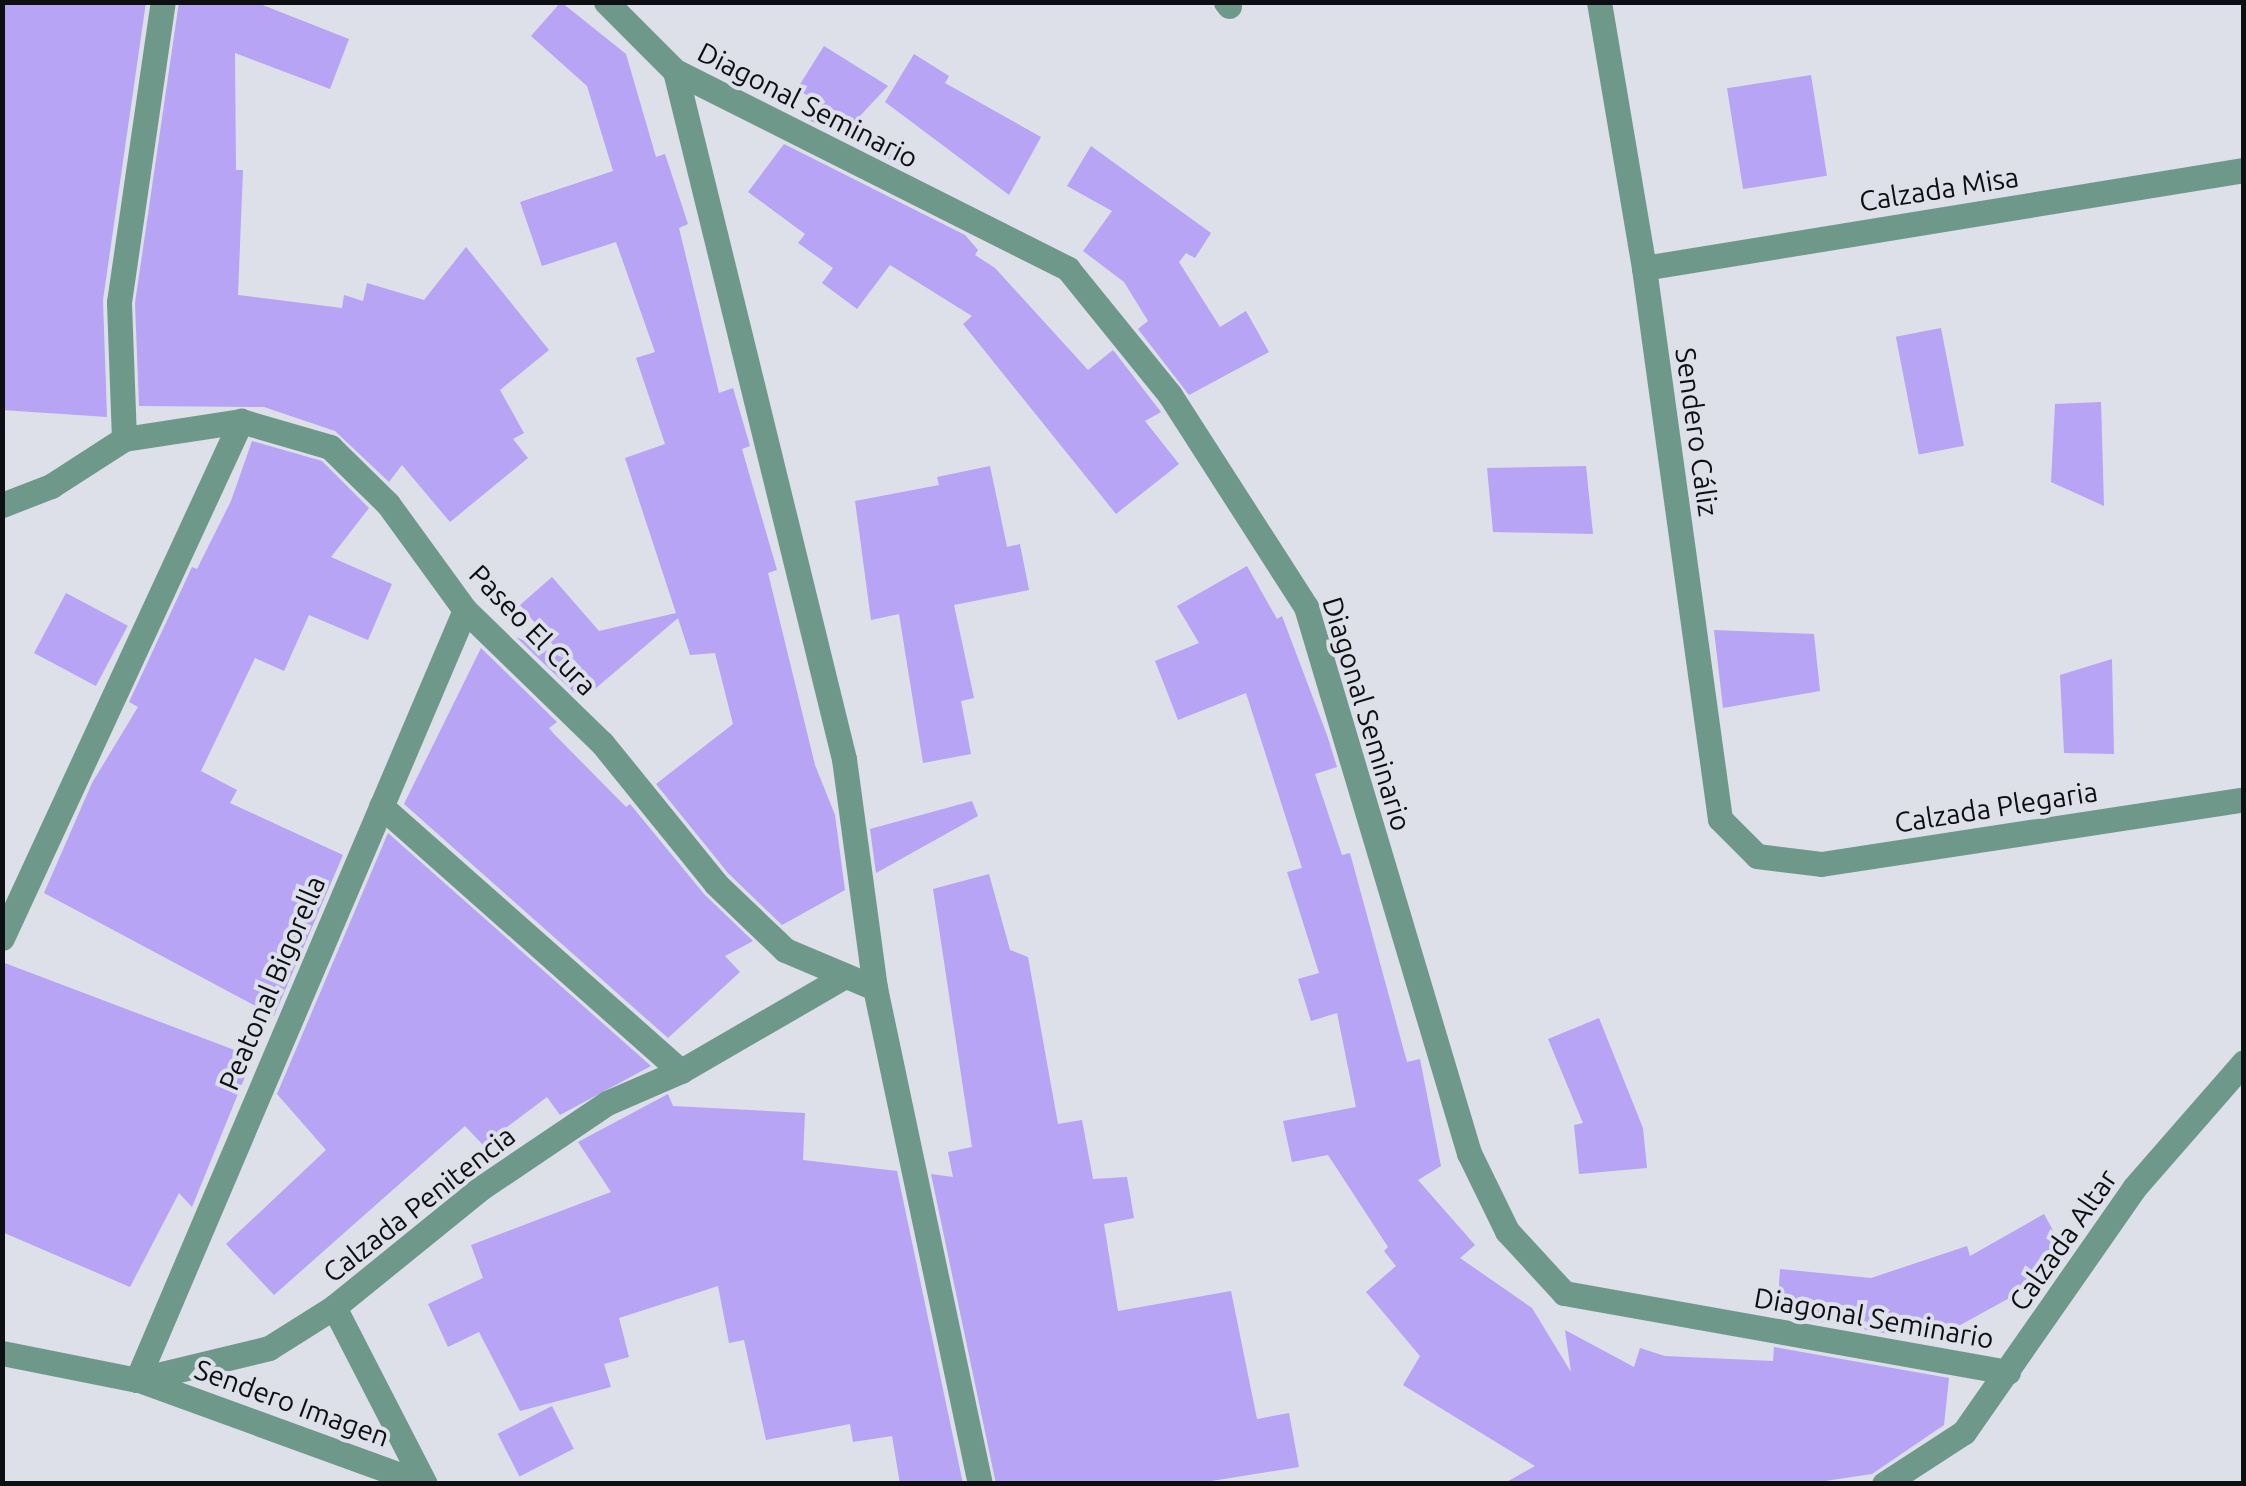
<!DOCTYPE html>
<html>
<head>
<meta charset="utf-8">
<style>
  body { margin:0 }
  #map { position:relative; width:2246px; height:1486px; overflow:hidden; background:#dddfe9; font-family:Ubuntu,sans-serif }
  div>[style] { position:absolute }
  .building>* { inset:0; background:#b7a4f4; transform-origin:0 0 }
  .service>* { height:25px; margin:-12.5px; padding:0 12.5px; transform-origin:12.5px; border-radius:12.5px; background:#6e998a }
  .minor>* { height:25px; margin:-12.5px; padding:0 12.5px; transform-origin:12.5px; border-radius:12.5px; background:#6e998a }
  .tertiary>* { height:25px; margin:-12.5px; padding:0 12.5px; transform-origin:12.5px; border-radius:12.5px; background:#6e998a }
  span { translate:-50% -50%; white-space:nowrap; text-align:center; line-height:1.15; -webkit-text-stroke:8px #dddfe9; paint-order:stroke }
  .street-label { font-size:28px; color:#0e0f12 }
  .frame { position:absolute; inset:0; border:5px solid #0e0f12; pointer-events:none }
</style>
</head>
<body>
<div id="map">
  <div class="building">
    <i style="clip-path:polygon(2px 2px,146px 2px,103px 300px,107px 417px,2px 410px)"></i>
    <i style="clip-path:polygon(179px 2px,255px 2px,349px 39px,330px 89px,235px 53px,236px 170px,243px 170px,238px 295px,342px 308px,344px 295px,363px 301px,367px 283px,424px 300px,466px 247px,549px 350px,500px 390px,524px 433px,513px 439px,528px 458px,450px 522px,402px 465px,389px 482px,335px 431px,264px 407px,139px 406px,135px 303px)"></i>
    <i style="clip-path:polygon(561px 2px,626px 54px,656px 157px,665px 154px,688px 224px,679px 228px,719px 393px,733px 388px,750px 446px,742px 449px,777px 570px,768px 573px,815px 765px,835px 815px,845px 890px,782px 925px,728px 873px,656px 784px,733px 724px,715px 653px,690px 655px,678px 618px,582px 700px,516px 637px,564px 658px,520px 605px,552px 577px,599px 631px,676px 613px,625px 458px,665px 444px,636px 358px,655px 352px,616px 242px,542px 266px,520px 202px,613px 171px,587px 86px,531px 36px)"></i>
    <i style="clip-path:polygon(824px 46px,888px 86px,858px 118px,903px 168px,803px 117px,816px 101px,797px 89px)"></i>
    <i style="clip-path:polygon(914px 54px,949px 76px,945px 83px,1041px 137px,1009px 195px,885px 102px)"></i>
    <i style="left:1811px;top:75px;width:102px;height:85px;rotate:81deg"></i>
    <i style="clip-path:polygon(784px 144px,965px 235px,978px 250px,975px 255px,995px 268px,1088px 370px,1113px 350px,1161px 412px,1145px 421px,1179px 464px,1116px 514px,963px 324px,972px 316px,890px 265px,857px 309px,822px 283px,833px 268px,798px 243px,805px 234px,748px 192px)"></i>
    <i style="clip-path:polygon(1091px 146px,1211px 233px,1195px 258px,1186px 253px,1179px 262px,1220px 327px,1246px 311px,1269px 352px,1189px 395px,1138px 329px,1148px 321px,1124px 282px,1083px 251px,1112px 211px,1067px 186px)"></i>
    <i style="left:1941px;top:328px;width:120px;height:46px;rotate:79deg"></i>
    <i style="clip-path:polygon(2101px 402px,2104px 506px,2051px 482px,2055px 404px)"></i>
    <i style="clip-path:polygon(252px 441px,322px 461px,369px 508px,331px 557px,392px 584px,368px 640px,309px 615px,284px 671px,255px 658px,201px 771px,237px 790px,230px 803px,343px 855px,274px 1016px,44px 893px,92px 783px,138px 707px,129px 702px,192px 567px,197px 569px,231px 501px)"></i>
    <i style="clip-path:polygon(990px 466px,1007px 547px,1020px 544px,1029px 590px,954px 605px,974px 698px,961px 701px,971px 754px,923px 763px,899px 614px,871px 620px,855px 501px,939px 485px,937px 477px)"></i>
    <i style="clip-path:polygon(1586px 466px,1593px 534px,1493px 532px,1487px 468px)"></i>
    <i style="clip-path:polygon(1247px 566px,1277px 619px,1282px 616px,1327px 735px,1337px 767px,1315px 774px,1342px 855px,1350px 853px,1407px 1062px,1420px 1059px,1441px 1166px,1418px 1180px,1475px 1245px,1460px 1258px,1532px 1308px,1571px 1372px,1565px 1330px,1634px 1367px,1640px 1348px,1665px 1356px,1773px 1361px,1774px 1347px,1949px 1378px,1944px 1425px,1872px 1474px,1805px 1484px,1503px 1484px,1535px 1466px,1403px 1385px,1420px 1356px,1366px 1292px,1396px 1266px,1384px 1251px,1388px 1247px,1328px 1155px,1292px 1162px,1283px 1121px,1356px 1107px,1337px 1013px,1311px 1021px,1298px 979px,1319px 973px,1287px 872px,1302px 868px,1246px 693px,1178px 720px,1155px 661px,1199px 643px,1177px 606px)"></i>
    <i style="left:66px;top:593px;width:70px;height:68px;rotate:28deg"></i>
    <i style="clip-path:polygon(1714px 630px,1814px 634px,1820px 691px,1723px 708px)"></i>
    <i style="clip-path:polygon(481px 648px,557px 722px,549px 728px,554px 734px,626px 807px,630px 804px,704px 894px,753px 941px,725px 956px,740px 972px,668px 1038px,404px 804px)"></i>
    <i style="clip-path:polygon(2112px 659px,2114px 754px,2064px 753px,2060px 675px)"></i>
    <i style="clip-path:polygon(972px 801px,978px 816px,876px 873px,870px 829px)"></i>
    <i style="clip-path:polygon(388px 833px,651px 1066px,560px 1115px,547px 1097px,483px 1145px,465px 1126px,274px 1295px,226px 1244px,326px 1150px,277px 1094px)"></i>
    <i style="clip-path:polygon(989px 874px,1010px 950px,1028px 957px,1058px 1124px,1082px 1120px,1093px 1179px,1127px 1177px,1134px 1218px,1104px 1224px,1118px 1311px,1231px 1291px,1257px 1419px,1289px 1413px,1299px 1467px,1193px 1484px,996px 1484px,931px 1174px,953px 1177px,948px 1152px,972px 1147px,933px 889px)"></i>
    <i style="clip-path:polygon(2px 962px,253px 1057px,192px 1207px,179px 1193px,130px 1287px,2px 1232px)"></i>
    <i style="clip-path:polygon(1599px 1018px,1643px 1128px,1647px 1168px,1579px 1174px,1574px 1125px,1583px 1123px,1548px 1039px)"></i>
    <i style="clip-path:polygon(668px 1094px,673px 1106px,805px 1113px,803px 1160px,897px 1171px,963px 1484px,900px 1484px,892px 1436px,853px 1442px,850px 1424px,766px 1440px,744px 1340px,729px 1343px,718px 1286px,619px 1318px,629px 1357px,604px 1364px,611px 1387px,520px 1411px,479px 1332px,448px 1347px,428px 1304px,483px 1278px,471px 1245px,611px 1192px,578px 1142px)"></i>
    <i style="clip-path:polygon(2044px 1214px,2067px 1256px,2055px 1273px,1953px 1329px,1952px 1345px,1777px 1314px,1780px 1269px,1871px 1278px,1967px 1246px,1970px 1256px)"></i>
    <i style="left:552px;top:1406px;width:48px;height:61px;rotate:63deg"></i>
  </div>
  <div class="service">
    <i style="left:381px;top:806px;width:400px;rotate:41.5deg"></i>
    <i style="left:2px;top:938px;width:570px;rotate:-65.19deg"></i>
    <i style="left:137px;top:1380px;width:837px;rotate:-66.93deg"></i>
  </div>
  <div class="minor">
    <i style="left:606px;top:2px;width:98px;rotate:45deg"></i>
    <i style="left:675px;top:71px;width:440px;rotate:26.7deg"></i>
    <i style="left:1068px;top:269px;width:162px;rotate:51deg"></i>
    <i style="left:1170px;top:395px;width:252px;rotate:57.3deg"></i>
    <i style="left:1306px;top:607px;width:570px;rotate:73.38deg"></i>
    <i style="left:1469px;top:1153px;width:87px;rotate:64deg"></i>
    <i style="left:1507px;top:1231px;width:84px;rotate:47.4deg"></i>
    <i style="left:1564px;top:1293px;width:451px;rotate:10.1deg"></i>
    <i style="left:1226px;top:2px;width:5px;rotate:53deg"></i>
    <i style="left:675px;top:71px;width:708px;rotate:76.2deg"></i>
    <i style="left:844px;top:759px;width:231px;rotate:82.3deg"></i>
    <i style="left:875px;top:988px;width:507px;rotate:78.05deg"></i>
    <i style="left:1644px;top:268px;width:608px;rotate:-9.28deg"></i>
    <i style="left:124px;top:439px;width:137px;rotate:-92.1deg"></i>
    <i style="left:119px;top:302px;width:303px;rotate:-81.7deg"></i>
    <i style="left:2px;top:505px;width:53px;rotate:-21.2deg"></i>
    <i style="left:51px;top:486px;width:87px;rotate:-32.8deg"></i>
    <i style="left:124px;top:439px;width:118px;rotate:-8.7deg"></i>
    <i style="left:241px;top:421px;width:93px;rotate:16.3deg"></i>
    <i style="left:330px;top:447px;width:81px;rotate:44.5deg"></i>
    <i style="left:388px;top:504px;width:131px;rotate:54deg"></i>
    <i style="left:465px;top:610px;width:191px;rotate:44.2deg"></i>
    <i style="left:602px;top:743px;width:181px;rotate:51deg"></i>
    <i style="left:716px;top:884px;width:95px;rotate:43.7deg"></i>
    <i style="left:785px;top:950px;width:98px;rotate:22.9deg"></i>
    <i style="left:334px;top:1307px;width:197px;rotate:62.8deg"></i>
    <i style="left:2px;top:1353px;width:138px;rotate:11.3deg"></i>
    <i style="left:137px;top:1380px;width:136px;rotate:-13.6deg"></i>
    <i style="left:269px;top:1348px;width:77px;rotate:-32.2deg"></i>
    <i style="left:334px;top:1307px;width:189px;rotate:-39deg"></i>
    <i style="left:481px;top:1188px;width:152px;rotate:-34deg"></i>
    <i style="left:607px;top:1103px;width:81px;rotate:-23.4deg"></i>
    <i style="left:681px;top:1071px;width:190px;rotate:-30.1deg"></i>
    <i style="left:142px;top:1381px;width:301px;rotate:20deg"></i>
    <i style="left:1884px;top:1484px;width:95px;rotate:-33deg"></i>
    <i style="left:1964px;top:1432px;width:297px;rotate:-55.1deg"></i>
    <i style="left:2134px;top:1188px;width:167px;rotate:-48.9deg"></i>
  </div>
  <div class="tertiary">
    <i style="left:1599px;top:2px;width:270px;rotate:80.4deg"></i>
    <i style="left:1644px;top:268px;width:556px;rotate:82.15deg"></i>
    <i style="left:1720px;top:819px;width:52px;rotate:45deg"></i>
    <i style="left:1757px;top:856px;width:64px;rotate:7.1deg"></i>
    <i style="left:1821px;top:864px;width:428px;rotate:-8.7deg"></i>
  </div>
  <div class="street-label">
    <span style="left:808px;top:105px;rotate:27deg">Diagonal Seminario</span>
    <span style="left:1939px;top:189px;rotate:-9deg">Calzada Misa</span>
    <span style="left:1697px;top:432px;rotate:82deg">Sendero Cáliz</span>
    <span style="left:533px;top:630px;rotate:46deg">Paseo El Cura</span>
    <span style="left:1367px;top:714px;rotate:73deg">Diagonal Seminario</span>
    <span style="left:1996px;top:807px;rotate:-9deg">Calzada Plegaria</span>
    <span style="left:272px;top:983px;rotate:-67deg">Peatonal Bigorella</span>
    <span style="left:419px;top:1204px;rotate:-38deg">Calzada Penitencia</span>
    <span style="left:2063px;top:1240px;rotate:-55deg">Calzada Altar</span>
    <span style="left:1874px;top:1318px;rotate:10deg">Diagonal Seminario</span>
    <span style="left:292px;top:1403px;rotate:20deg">Sendero Imagen</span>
  </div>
  <div class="frame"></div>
</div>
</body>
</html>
